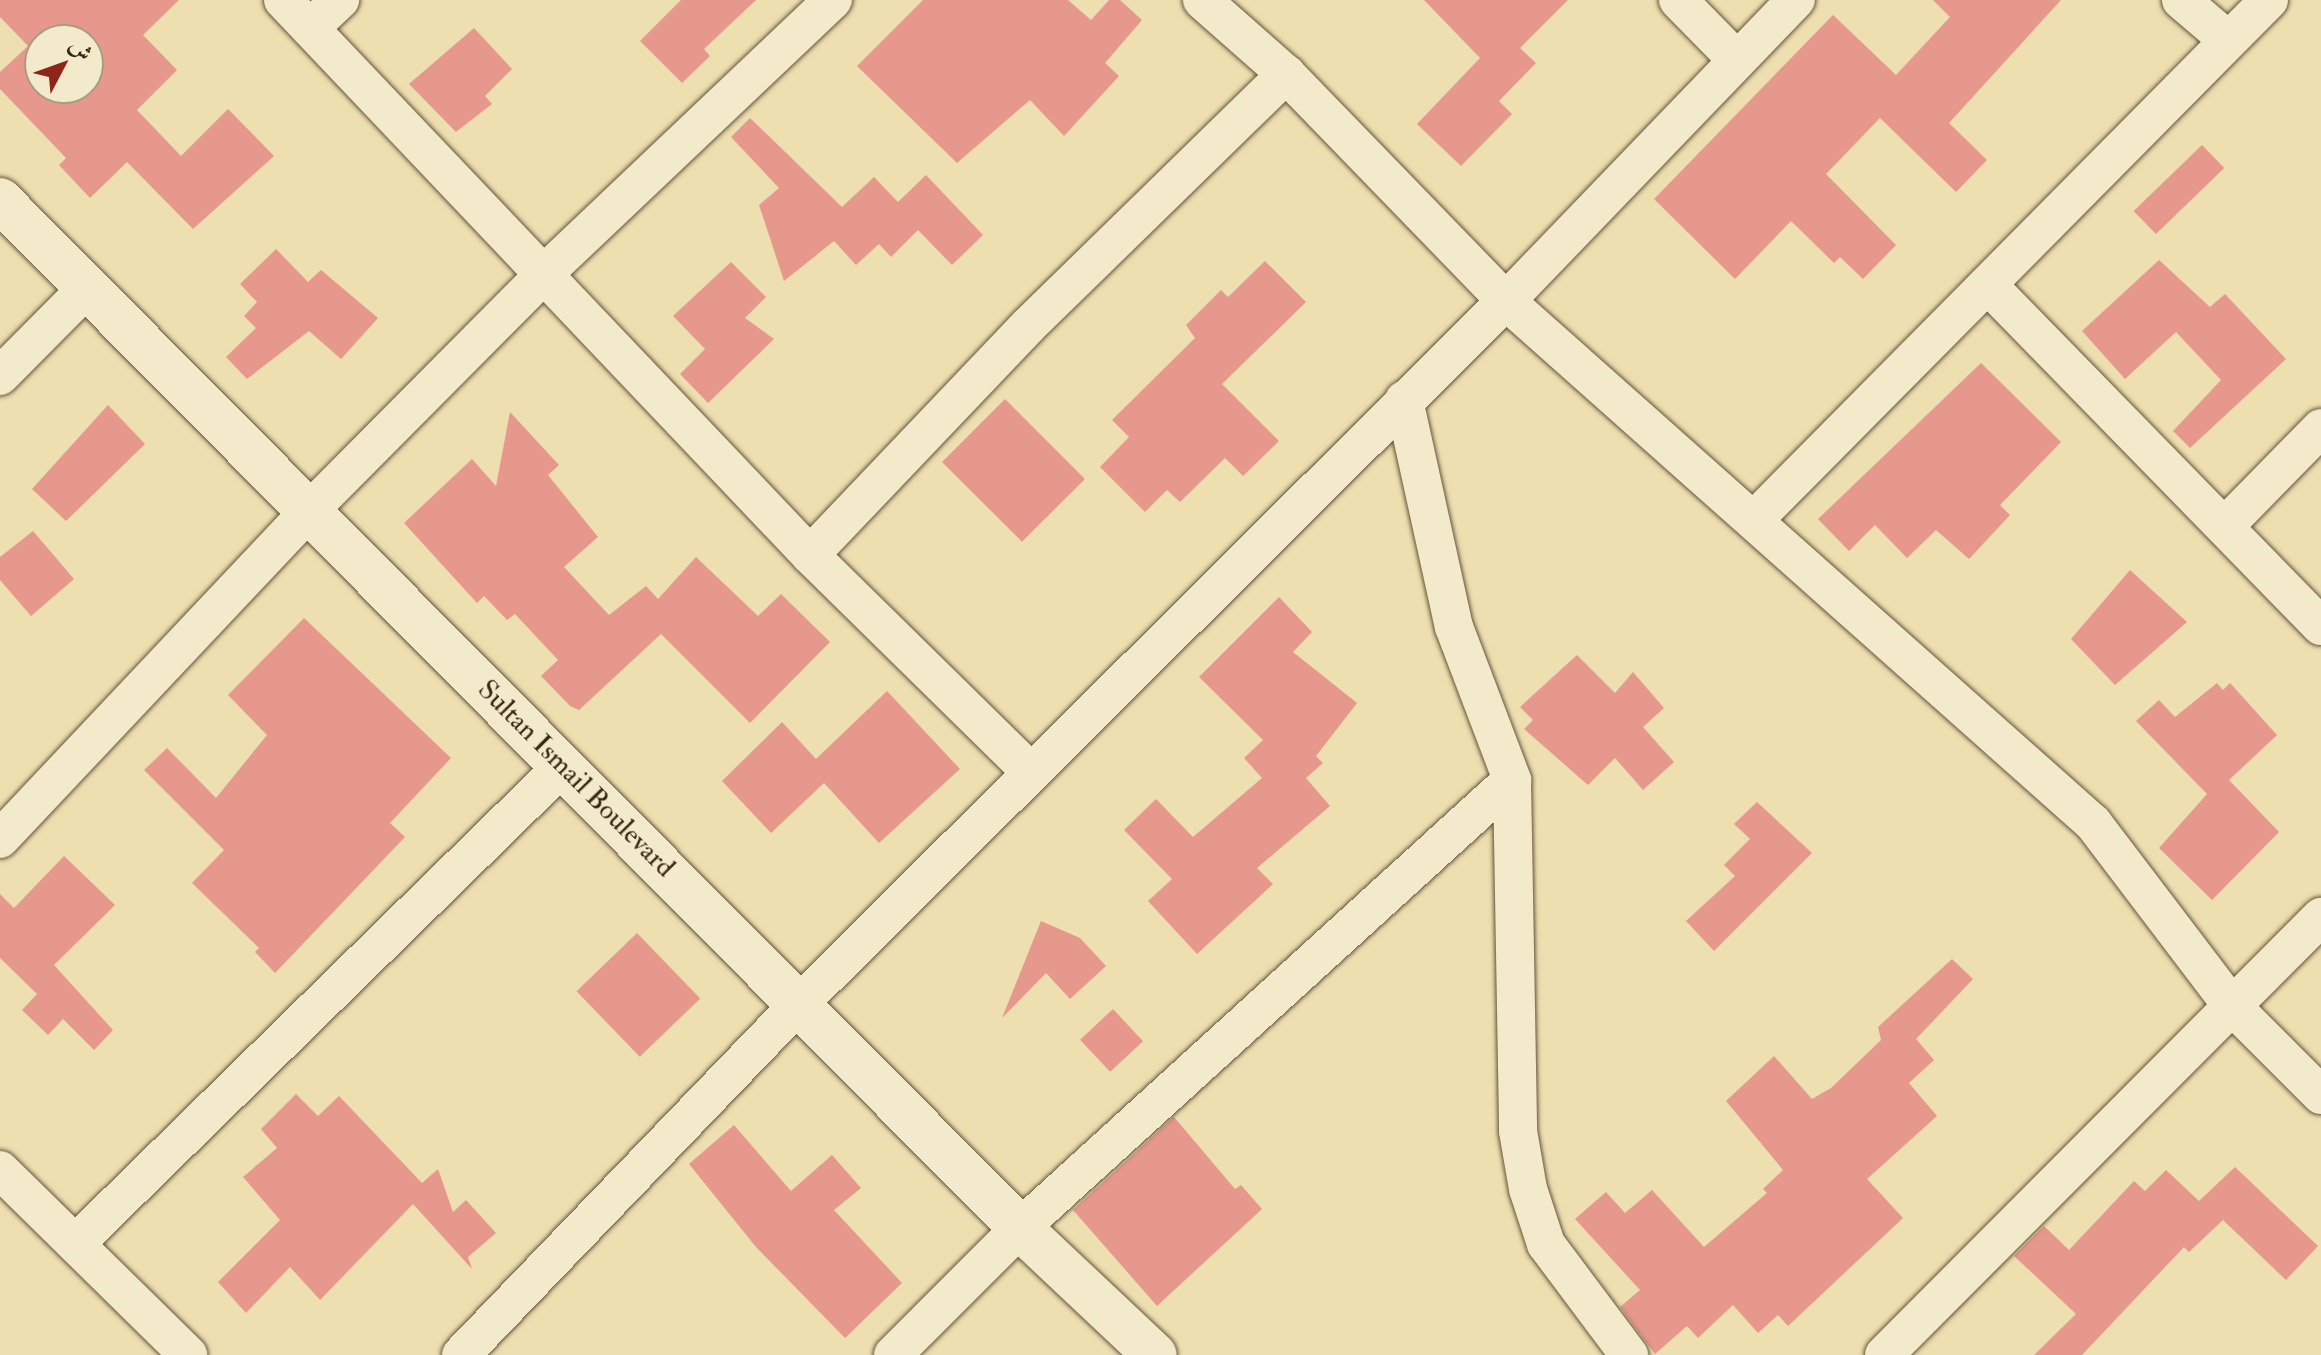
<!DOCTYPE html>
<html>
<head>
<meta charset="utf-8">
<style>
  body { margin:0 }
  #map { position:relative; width:2321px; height:1355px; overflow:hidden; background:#eddfaf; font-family:"IM FELL Double Pica",Amiri,serif }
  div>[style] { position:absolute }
  .building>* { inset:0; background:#e7988c; transform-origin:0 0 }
  .roads { filter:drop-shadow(0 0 2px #66543c) drop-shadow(0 0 2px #66543c) }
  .street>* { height:38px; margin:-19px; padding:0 19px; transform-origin:19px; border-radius:19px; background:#f3eacb }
  .secondary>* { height:44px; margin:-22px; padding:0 22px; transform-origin:22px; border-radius:22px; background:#f3eacb }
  span { translate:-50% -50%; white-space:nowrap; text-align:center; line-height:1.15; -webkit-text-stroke:6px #f3eacb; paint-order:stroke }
  .street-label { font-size:28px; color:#392615 }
  .north { position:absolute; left:24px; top:24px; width:80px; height:80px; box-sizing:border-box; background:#f3eacb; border:2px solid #a99c82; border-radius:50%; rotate:49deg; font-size:22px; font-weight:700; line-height:32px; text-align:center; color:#392615 }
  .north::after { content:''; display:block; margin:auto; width:28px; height:36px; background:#8f2418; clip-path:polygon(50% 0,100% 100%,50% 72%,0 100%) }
</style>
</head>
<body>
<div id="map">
  <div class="building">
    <i style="clip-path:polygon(evenodd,0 0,179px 0,143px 35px,177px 70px,137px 110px,181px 156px,228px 109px,274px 156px,193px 229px,127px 162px,90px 198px,59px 165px,66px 158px,0 89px,0 72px,28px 46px,0 17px,0 0,40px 40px,88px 40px,88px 88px,40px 88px,40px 40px)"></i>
    <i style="clip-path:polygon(681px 0,756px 0,704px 49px,710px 56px,682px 83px,640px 41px)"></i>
    <i style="clip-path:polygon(923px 0,1068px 0,1091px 20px,1109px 0,1120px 0,1142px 20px,1105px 63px,1119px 76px,1064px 136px,1030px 100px,957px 163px,857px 66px)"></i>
    <i style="clip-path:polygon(1424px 0,1568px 0,1520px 48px,1536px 63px,1499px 101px,1512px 114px,1461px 166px,1417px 124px,1480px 58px)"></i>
    <i style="clip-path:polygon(1933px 0,2061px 0,1949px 123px,1987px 160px,1956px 192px,1880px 118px,1826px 174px,1896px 245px,1863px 279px,1840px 257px,1834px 263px,1791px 221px,1735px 279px,1654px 199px,1833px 15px,1896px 75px,1950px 17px)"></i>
    <i style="clip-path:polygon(474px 28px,512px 69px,485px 96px,492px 104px,456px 132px,409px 84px)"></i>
    <i style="clip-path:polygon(750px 118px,842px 207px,874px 177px,898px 202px,926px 175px,983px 235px,952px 265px,918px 230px,891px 257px,879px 244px,856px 265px,834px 241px,784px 281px,759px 205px,779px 188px,731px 137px)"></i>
    <i style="left:2202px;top:145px;width:32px;height:95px;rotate:46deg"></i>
    <i style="clip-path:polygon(276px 249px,308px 282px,321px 270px,378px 318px,341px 359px,309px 331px,247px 379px,226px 357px,256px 328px,244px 316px,257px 302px,240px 284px)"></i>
    <i style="clip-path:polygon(2159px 260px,2210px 307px,2225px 294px,2286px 359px,2190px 448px,2173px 431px,2221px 380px,2176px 332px,2125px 379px,2082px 331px)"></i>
    <i style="clip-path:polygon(1265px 261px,1306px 302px,1222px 384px,1279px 441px,1243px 476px,1225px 458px,1180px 502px,1167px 490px,1145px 512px,1100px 467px,1129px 437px,1112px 420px,1195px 338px,1186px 325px,1221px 290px,1228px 297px)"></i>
    <i style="clip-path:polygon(731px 262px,766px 297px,745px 318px,774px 339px,708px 403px,680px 374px,705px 349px,673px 316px)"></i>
    <i style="clip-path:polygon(1981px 363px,2061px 442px,2000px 505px,2010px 515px,1969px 559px,1936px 530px,1907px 558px,1875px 525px,1849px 551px,1818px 519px)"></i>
    <i style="left:1005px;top:399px;width:113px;height:89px;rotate:45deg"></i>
    <i style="clip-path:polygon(108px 405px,145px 444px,66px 521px,32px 489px)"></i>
    <i style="clip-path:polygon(510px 412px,559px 465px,548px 475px,598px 537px,564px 567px,609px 615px,646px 586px,658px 599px,696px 557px,758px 616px,781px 594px,830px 642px,750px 723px,661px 634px,579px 710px,570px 706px,541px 676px,558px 660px,515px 614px,507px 620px,484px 596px,477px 603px,404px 523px,472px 459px,496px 486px)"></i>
    <i style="clip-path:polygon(33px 531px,74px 579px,31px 616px,0 580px,0 557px)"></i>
    <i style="clip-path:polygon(2130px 570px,2187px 622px,2115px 685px,2071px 639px)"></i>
    <i style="clip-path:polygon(1279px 597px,1312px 632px,1293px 652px,1357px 703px,1316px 756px,1323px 763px,1306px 778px,1330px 806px,1257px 868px,1273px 884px,1197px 954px,1148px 901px,1172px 879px,1124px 830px,1156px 799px,1193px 837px,1262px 778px,1244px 758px,1263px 740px,1199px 677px)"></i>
    <i style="clip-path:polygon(304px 618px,451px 758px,390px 823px,405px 837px,275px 973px,255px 952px,259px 948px,192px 883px,224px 850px,144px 770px,167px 748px,216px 798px,267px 735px,228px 695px)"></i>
    <i style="clip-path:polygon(1577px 655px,1615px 693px,1633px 672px,1664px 708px,1643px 727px,1674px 762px,1643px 790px,1615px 758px,1588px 785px,1524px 729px,1533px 720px,1520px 707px)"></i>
    <i style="clip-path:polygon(2217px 683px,2223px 690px,2230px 683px,2277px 735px,2229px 780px,2279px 832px,2212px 900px,2159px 848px,2207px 794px,2136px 721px,2159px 700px,2175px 717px)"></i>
    <i style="clip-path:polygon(887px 691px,960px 769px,879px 843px,824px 783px,771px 833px,722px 781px,782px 722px,816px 759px)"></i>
    <i style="clip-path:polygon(1757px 802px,1812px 853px,1714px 951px,1686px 921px,1735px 876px,1724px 865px,1750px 839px,1734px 824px)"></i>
    <i style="clip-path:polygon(64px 856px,115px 905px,54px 965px,113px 1030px,94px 1050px,63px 1019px,48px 1035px,22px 1010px,37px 994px,0 958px,0 894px,14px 908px)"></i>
    <i style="clip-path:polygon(1041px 921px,1080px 938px,1106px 966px,1070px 999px,1046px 973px,1002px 1018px)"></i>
    <i style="left:637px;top:933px;width:91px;height:84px;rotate:46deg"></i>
    <i style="clip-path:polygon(1952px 959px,1973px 979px,1916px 1039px,1934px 1060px,1909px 1083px,1937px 1116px,1867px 1179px,1903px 1218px,1788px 1326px,1778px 1315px,1758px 1333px,1733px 1305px,1698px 1338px,1687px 1326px,1655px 1354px,1620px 1307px,1640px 1290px,1575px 1219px,1606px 1192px,1625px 1213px,1652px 1190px,1704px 1247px,1767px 1193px,1763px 1189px,1783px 1170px,1726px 1101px,1774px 1056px,1812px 1099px,1831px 1088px,1881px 1040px,1878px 1027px)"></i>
    <i style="left:1113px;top:1009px;width:44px;height:45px;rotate:47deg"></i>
    <i style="clip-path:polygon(296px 1094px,318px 1116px,339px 1096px,422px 1183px,438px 1169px,453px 1212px,466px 1200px,496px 1233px,468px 1257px,472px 1269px,413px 1204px,320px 1300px,290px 1267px,246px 1313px,218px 1282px,280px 1220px,243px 1177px,277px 1148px,261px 1129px)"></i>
    <i style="clip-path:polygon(1174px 1117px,1235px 1189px,1241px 1185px,1262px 1209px,1157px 1306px,1073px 1210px)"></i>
    <i style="clip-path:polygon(734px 1125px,791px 1191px,832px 1155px,861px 1188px,834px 1210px,902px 1283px,845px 1338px,756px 1247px,689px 1164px)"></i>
    <i style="clip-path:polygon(2235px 1167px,2318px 1246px,2286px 1280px,2223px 1220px,2189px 1252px,2184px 1247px,2082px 1355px,2034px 1355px,2076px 1314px,2014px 1256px,2044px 1226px,2069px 1250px,2134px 1181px,2145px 1191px,2166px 1170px,2199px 1201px)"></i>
  </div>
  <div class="roads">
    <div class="street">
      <i style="left:283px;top:0;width:765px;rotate:46.48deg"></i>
      <i style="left:810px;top:555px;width:310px;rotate:44.5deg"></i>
      <i style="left:1202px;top:0;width:112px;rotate:41.4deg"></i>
      <i style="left:1286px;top:74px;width:316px;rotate:45.9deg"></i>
      <i style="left:1506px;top:301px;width:786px;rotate:41.65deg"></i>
      <i style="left:2093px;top:823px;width:230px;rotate:52.8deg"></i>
      <i style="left:2232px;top:1006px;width:126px;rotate:45deg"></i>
      <i style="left:1678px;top:0;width:84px;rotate:45.5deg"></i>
      <i style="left:2181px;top:0;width:62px;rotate:40.4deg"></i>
      <i style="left:311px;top:27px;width:40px;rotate:-43deg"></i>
      <i style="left:1989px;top:286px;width:475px;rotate:45.7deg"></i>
      <i style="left:0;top:376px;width:122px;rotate:-45.3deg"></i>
      <i style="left:1404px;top:400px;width:232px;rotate:77.6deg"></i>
      <i style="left:1454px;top:627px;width:164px;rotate:69.2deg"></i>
      <i style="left:1512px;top:780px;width:351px;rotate:89deg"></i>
      <i style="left:1518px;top:1131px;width:59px;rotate:80.2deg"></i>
      <i style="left:1528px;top:1189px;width:58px;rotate:71.9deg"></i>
      <i style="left:1546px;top:1244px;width:139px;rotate:53.2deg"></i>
      <i style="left:1756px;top:518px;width:729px;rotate:-45.28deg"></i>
      <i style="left:2225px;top:526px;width:137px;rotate:-45.6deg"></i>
      <i style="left:810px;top:555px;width:316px;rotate:-46.4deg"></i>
      <i style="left:1028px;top:326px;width:361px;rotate:-44.3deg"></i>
      <i style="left:0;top:839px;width:451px;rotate:-46.7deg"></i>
      <i style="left:309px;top:511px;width:335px;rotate:-45.2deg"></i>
      <i style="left:545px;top:273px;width:397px;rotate:-43.5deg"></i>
      <i style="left:0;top:1170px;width:264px;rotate:44.5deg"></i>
      <i style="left:75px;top:1244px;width:682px;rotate:-44.41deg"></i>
      <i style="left:461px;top:1355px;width:487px;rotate:-46.1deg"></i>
      <i style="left:799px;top:1004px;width:997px;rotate:-44.84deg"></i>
      <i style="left:1506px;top:301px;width:418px;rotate:-46.1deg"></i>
      <i style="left:893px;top:1355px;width:180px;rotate:-45deg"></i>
      <i style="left:1020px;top:1228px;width:665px;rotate:-42.32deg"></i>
      <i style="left:1884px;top:1355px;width:619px;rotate:-45.07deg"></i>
    </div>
    <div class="secondary">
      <i style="left:0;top:200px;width:1448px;rotate:45.22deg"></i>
      <i style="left:1020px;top:1228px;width:185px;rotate:43.3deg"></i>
    </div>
  </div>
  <div class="street-label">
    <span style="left:576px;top:779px;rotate:45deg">Sultan Ismail Boulevard</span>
  </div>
  <div class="north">ش</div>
</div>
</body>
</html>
